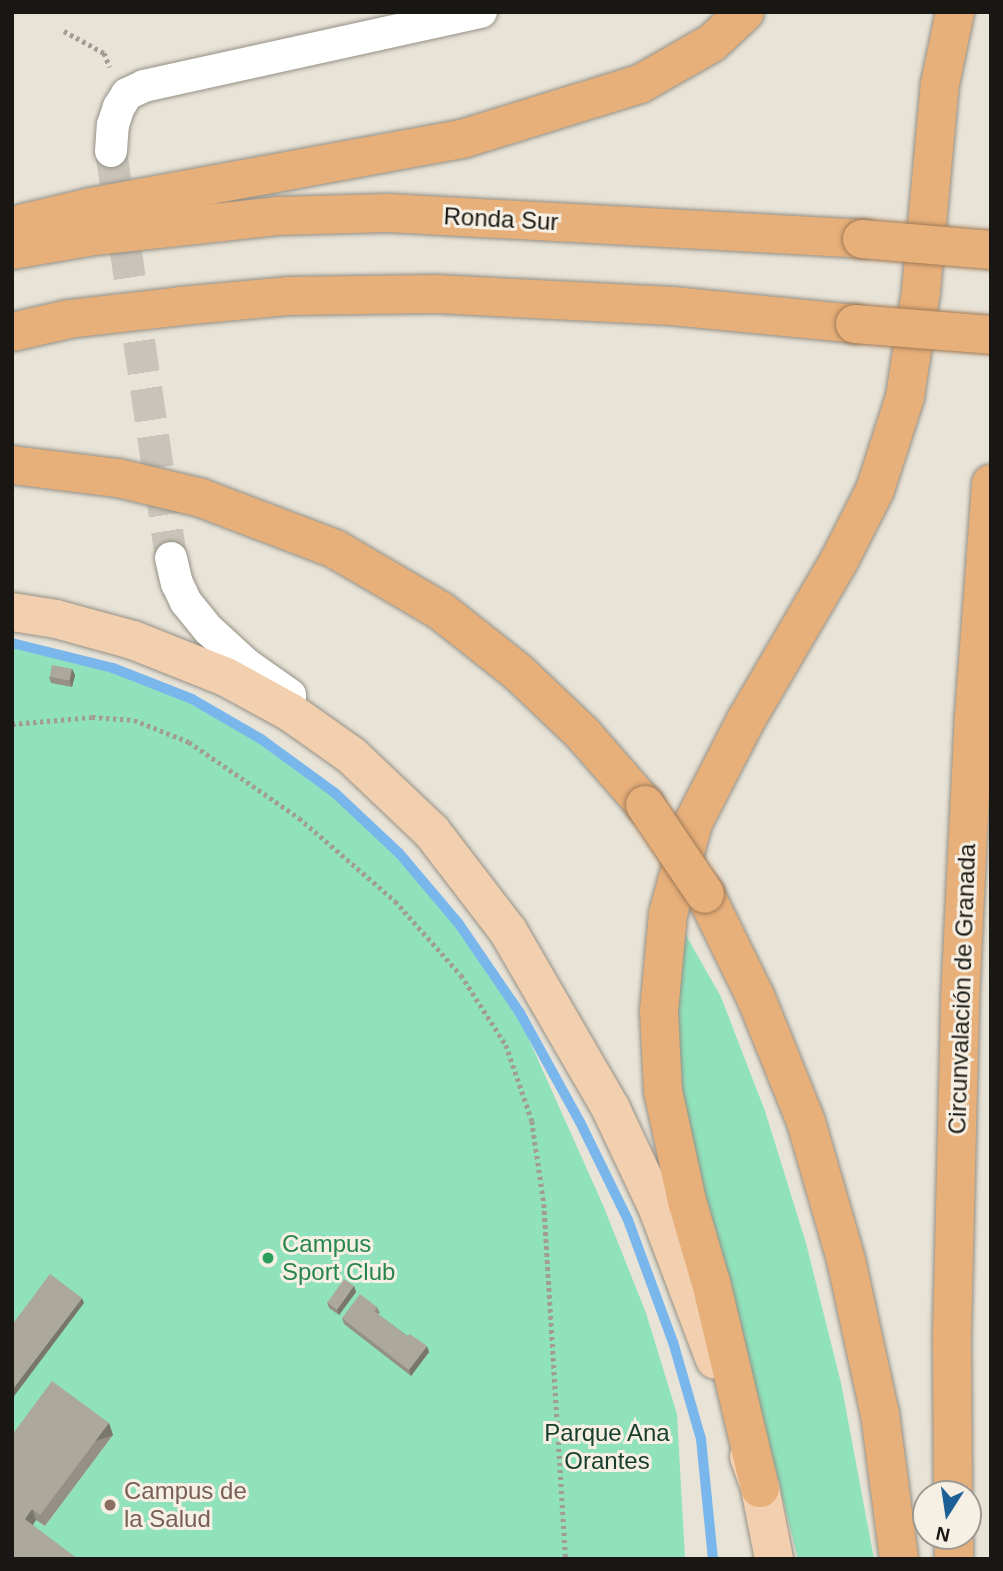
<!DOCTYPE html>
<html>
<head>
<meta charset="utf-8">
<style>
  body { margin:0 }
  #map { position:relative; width:1003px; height:1571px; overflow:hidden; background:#e8e3d7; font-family:Arial,sans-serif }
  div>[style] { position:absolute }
  .green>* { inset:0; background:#90e2bd }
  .stream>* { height:10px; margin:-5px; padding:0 5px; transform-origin:5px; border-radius:5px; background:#79b6ec }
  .street-tunnel>* { height:32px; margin-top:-16px; transform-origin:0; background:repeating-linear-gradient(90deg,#c9c4ba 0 32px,transparent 0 48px) }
  .path>* { height:4.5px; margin-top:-2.25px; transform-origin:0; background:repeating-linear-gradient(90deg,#a19d94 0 3.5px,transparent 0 7px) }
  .roads { filter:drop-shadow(0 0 2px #959085) drop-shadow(0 0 2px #959085) }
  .street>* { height:32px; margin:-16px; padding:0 16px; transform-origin:16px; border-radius:16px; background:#fff }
  .primary>* { height:38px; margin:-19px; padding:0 19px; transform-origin:19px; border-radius:19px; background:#f1cfaf }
  .highway>* { height:38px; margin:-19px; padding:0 19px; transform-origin:19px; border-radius:19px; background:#e7af7a }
  .bridges { filter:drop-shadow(0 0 2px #9f7a56) drop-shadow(0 0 2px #9f7a56) }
  .highway-bridge>* { height:38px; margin:-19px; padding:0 19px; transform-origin:19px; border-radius:19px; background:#e7af7a }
  .wall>* { inset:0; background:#959086 }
  .shaded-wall>* { inset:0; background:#79766d; transform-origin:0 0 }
  .building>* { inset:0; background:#ada89c; transform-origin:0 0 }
  .dots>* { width:19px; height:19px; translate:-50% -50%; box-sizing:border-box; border:4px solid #f6f0e4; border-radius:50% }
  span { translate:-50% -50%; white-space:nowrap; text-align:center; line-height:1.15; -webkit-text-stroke:6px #f6f0e4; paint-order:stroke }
  .street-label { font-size:24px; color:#191713 }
  .leisure-label { font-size:24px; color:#27864d }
  .left { translate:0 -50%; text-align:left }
  .park-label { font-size:24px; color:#163d2d }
  .education-label { font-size:24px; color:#785e54 }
  .frame { position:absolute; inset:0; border:14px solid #191713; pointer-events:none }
  .north { position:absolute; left:912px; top:1480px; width:70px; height:70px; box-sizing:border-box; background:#f6f0e4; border:2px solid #9e9990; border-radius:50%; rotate:192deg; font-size:19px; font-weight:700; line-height:28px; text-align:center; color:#191713 }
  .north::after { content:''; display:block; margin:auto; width:24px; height:32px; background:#1c6095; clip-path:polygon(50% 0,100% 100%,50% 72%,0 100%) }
</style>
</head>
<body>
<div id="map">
  <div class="green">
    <i style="clip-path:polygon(12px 646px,112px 671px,190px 701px,261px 741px,332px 794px,396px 856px,454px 923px,517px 1013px,603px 1205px,646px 1313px,677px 1414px,685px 1559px,66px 1559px,29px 1531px,36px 1520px,45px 1526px,113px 1435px,12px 1452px)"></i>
    <i style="clip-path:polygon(678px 921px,721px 997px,765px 1111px,806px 1243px,841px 1383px,874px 1559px,798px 1559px,735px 1308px,686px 1149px,674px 1062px)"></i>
  </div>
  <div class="stream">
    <i style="left:12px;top:643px;width:104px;rotate:13.9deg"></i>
    <i style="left:113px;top:668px;width:85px;rotate:21.4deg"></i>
    <i style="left:192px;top:699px;width:80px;rotate:30.1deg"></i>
    <i style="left:261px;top:739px;width:92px;rotate:36.1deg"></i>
    <i style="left:335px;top:793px;width:88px;rotate:43.2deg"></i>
    <i style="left:399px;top:853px;width:93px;rotate:49.8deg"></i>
    <i style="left:459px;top:924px;width:108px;rotate:55.6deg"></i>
    <i style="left:520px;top:1013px;width:124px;rotate:61.2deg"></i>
    <i style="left:580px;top:1122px;width:109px;rotate:63.9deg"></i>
    <i style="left:628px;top:1220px;width:130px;rotate:69.8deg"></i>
    <i style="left:673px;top:1342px;width:101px;rotate:73.9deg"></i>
    <i style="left:701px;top:1439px;width:121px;rotate:84.3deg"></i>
  </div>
  <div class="street-tunnel">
    <i style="left:111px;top:151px;width:411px;rotate:81.6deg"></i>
  </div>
  <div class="path">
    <i style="left:64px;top:31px;width:46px;rotate:28.8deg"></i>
    <i style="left:104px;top:53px;width:15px;rotate:67deg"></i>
    <i style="left:12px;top:724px;width:80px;rotate:-5deg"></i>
    <i style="left:92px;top:717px;width:42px;rotate:4.1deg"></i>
    <i style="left:134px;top:720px;width:59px;rotate:21.8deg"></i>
    <i style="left:189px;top:742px;width:134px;rotate:34.6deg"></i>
    <i style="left:299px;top:818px;width:127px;rotate:40.8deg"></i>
    <i style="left:395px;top:901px;width:99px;rotate:48.3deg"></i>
    <i style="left:461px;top:975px;width:83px;rotate:57.3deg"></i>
    <i style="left:506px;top:1045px;width:80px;rotate:71.1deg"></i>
    <i style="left:532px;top:1121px;width:84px;rotate:81.8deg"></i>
    <i style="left:544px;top:1204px;width:356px;rotate:86.5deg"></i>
  </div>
  <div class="roads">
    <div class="street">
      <i style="left:111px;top:151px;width:26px;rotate:-86deg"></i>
      <i style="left:113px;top:125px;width:19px;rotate:-72deg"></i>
      <i style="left:119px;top:107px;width:15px;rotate:-58deg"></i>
      <i style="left:127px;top:94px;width:19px;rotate:-25deg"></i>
      <i style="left:144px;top:86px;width:345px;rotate:-12.4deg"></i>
      <i style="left:171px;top:558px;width:26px;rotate:77deg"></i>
      <i style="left:177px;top:583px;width:21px;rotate:65deg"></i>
      <i style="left:186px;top:602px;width:36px;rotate:51deg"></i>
      <i style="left:209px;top:630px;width:50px;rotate:42.6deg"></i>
      <i style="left:246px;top:664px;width:54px;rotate:35.2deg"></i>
    </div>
    <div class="primary">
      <i style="left:12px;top:612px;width:45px;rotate:9deg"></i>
      <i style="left:56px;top:619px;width:80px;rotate:15.3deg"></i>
      <i style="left:133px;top:640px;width:100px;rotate:21.7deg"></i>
      <i style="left:226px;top:677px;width:73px;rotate:28.7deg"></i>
      <i style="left:290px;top:712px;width:75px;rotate:35.2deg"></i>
      <i style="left:351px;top:755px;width:112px;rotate:43.5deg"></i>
      <i style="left:432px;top:832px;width:125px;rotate:52.5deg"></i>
      <i style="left:508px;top:931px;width:206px;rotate:59.9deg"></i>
      <i style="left:611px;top:1109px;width:110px;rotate:64.8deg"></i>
      <i style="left:658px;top:1209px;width:161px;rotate:69.3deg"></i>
      <i style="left:749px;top:1457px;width:33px;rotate:70deg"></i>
      <i style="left:760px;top:1488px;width:72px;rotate:78.8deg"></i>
    </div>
    <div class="highway">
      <i style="left:12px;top:230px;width:14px;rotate:-30deg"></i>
      <i style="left:24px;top:223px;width:69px;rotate:-13.4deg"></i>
      <i style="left:91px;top:207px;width:377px;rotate:-10.4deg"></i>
      <i style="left:462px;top:139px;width:186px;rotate:-17.2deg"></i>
      <i style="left:640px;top:84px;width:83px;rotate:-29.7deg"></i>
      <i style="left:712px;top:43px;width:45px;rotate:-43.2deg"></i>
      <i style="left:12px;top:250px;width:83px;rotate:-9.7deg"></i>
      <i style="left:94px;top:236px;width:184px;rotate:-6.2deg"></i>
      <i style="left:277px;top:216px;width:111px;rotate:-1.5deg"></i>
      <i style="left:388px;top:213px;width:475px;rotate:3.1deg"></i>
      <i style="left:12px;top:332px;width:58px;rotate:-12.8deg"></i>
      <i style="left:69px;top:319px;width:113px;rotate:-6.6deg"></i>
      <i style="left:181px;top:306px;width:107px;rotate:-5.3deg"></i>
      <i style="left:288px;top:296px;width:148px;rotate:-0.8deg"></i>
      <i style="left:436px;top:294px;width:236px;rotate:2.9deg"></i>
      <i style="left:672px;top:306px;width:184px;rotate:5.6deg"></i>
      <i style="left:12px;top:465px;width:107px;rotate:7deg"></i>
      <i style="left:118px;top:478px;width:85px;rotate:13.5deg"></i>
      <i style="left:201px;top:498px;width:143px;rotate:20.8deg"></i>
      <i style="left:335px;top:549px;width:123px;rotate:30.3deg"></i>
      <i style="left:441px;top:611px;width:98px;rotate:38.4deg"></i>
      <i style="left:518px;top:672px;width:90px;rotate:43.6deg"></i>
      <i style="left:583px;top:734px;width:94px;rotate:48.9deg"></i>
      <i style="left:705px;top:894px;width:116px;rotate:63.9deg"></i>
      <i style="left:756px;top:998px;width:134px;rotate:68deg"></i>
      <i style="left:806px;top:1122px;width:144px;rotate:73.8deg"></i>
      <i style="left:846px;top:1260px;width:158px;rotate:77.6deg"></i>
      <i style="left:880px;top:1414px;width:146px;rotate:82.5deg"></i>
      <i style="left:760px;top:1488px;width:211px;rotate:-103.4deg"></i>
      <i style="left:711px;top:1283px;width:85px;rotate:-106.3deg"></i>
      <i style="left:687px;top:1201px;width:113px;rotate:-102.3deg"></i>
      <i style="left:663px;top:1091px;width:80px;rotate:-92.9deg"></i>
      <i style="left:659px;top:1011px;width:97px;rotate:-84.7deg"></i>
      <i style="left:668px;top:914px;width:94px;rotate:-74.6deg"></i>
      <i style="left:693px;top:823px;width:116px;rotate:-62.8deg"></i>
      <i style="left:746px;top:720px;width:184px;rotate:-59.7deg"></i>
      <i style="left:839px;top:561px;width:80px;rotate:-63.1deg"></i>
      <i style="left:875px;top:490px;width:98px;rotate:-72.1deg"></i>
      <i style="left:905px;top:397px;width:107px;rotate:-81.4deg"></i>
      <i style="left:921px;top:291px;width:208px;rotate:-84.8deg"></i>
      <i style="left:940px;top:84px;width:74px;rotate:-78.2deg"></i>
      <i style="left:953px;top:1494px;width:160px;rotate:-90.4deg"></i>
      <i style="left:952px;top:1334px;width:335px;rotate:-88.6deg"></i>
      <i style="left:960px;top:999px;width:283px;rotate:-87.2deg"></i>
      <i style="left:974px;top:716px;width:233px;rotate:-85.8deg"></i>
      <i style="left:954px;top:1536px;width:23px;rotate:90deg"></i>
    </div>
  </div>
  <div class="bridges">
    <div class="highway-bridge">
      <i style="left:862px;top:239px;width:129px;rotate:4.9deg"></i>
      <i style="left:855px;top:324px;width:136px;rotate:4.6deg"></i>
      <i style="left:645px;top:805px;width:107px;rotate:56deg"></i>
    </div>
  </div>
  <div class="wall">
    <i style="clip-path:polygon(72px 669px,75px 675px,72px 687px,51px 683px,49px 677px)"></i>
    <i style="clip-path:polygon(354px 1286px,356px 1292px,339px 1315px,329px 1308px,327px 1302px)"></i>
    <i style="clip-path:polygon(377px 1307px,380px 1313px,378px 1314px,429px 1352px,411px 1376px,344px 1324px,342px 1318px)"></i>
    <i style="clip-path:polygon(109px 1423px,113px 1435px,45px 1526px,36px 1520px,12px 1559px,12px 1435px)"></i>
  </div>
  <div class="shaded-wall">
    <i style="clip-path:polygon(72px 669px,75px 675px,72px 687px,70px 681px)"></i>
    <i style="clip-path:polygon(354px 1286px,356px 1292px,339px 1315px,337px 1309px)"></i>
    <i style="clip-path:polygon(82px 1298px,84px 1303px,12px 1399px,12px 1390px)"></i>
    <i style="clip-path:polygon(427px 1346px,429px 1352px,411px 1376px,409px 1370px)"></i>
    <i style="left:109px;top:1423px;width:13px;height:115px;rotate:72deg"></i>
    <i style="clip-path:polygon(32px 1509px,36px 1520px,29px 1531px,25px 1519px)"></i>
  </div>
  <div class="building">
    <i style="left:52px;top:665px;width:20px;height:12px;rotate:11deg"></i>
    <i style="clip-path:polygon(50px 1274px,82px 1298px,12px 1390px,12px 1325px)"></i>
    <i style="left:344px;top:1279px;width:12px;height:29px;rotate:35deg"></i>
    <i style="clip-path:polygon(360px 1294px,377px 1307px,374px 1311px,407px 1336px,410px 1334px,427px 1346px,409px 1370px,342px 1318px)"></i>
    <i style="clip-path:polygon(52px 1381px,109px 1423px,40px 1515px,32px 1509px,25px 1519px,78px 1559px,12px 1559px,12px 1435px)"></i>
  </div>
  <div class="dots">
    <i style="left:268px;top:1258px;background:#2e9e5b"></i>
    <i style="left:110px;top:1505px;background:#8d6e63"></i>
  </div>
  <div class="street-label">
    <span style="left:501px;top:219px;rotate:3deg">Ronda Sur</span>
    <span style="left:962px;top:989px;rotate:-88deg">Circunvalación de Granada</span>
  </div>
  <div class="leisure-label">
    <span class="left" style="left:282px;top:1258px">Campus<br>Sport Club</span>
  </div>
  <div class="park-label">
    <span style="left:607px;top:1447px">Parque Ana<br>Orantes</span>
  </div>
  <div class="education-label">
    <span class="left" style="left:124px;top:1505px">Campus de<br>la Salud</span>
  </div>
  <div class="frame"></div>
  <div class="north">N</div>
</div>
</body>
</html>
